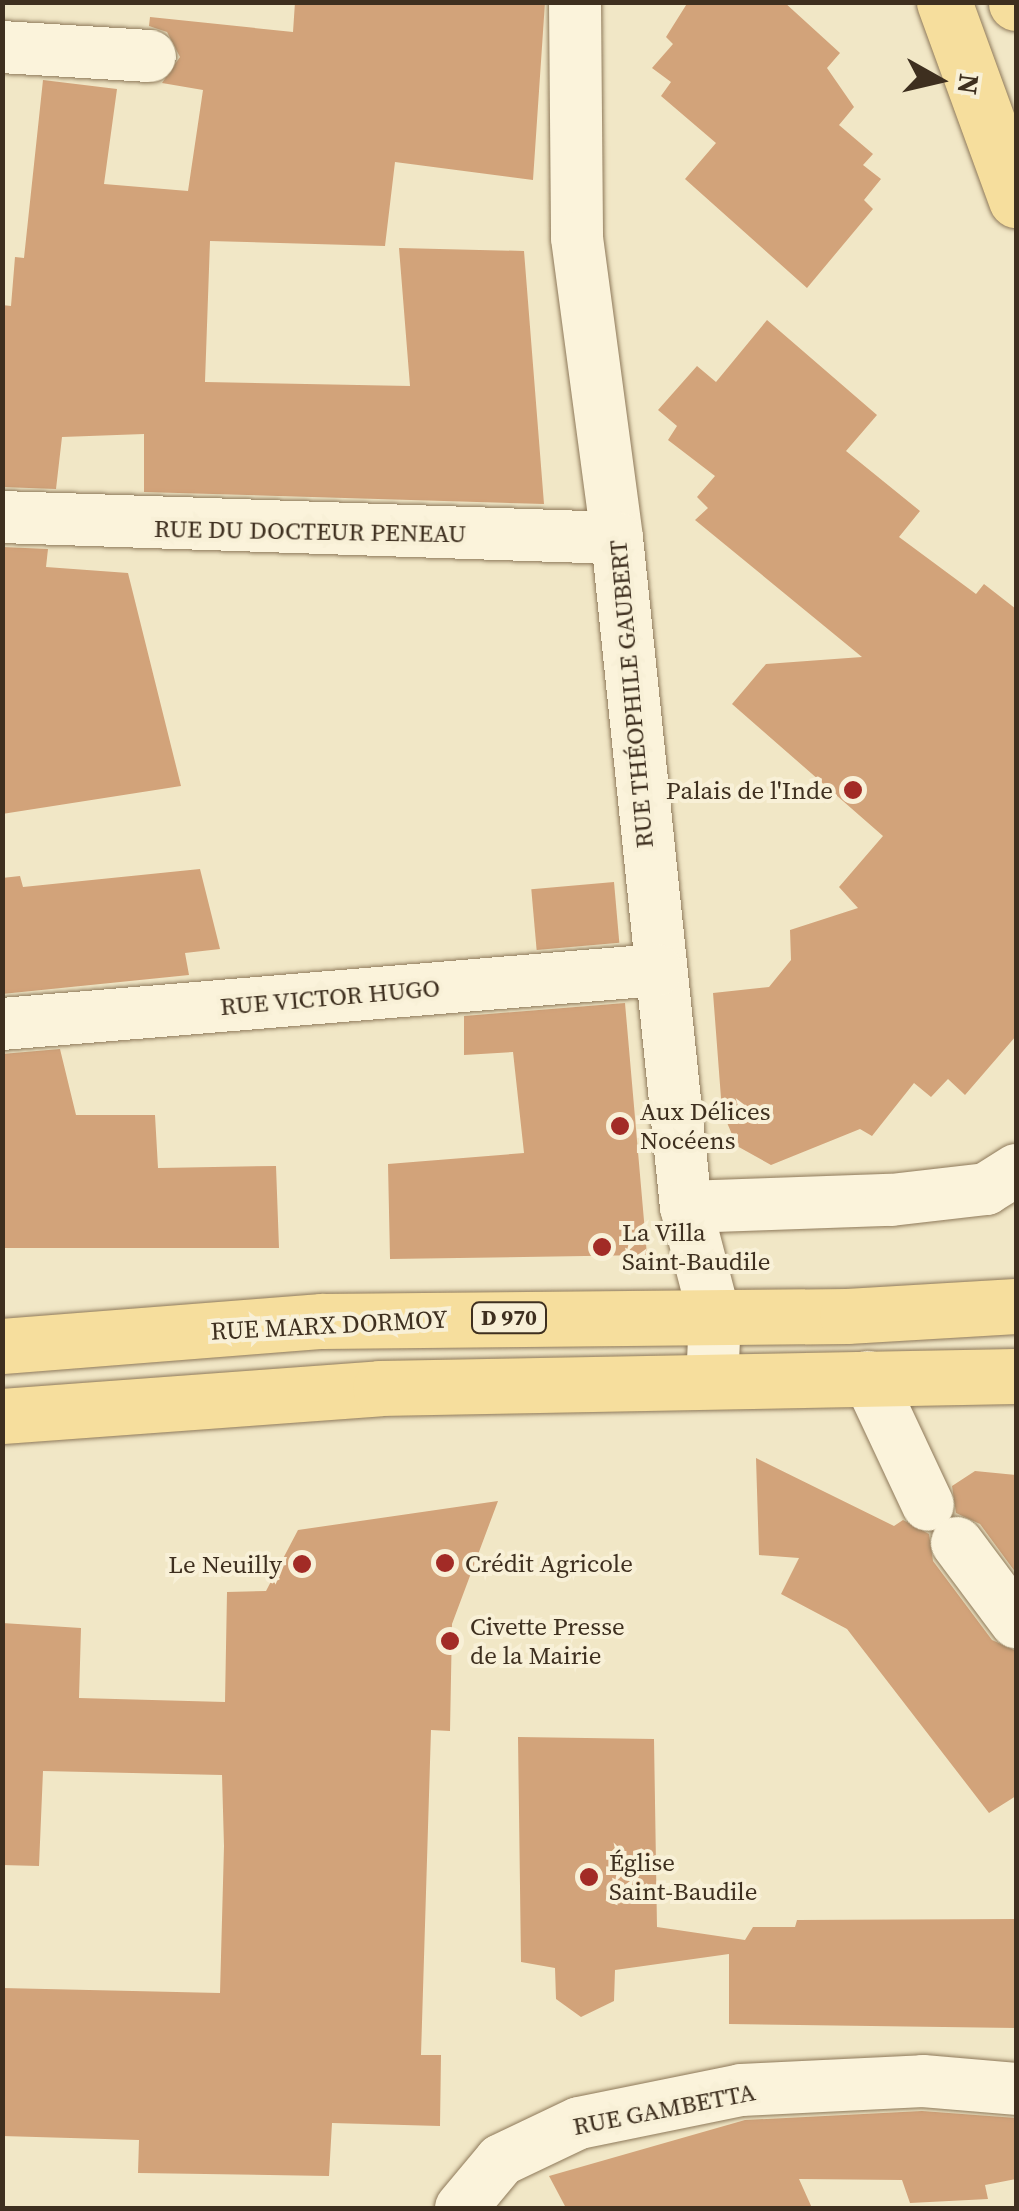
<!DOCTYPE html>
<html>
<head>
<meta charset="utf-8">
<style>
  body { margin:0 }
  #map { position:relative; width:1019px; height:2211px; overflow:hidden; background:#f1e7c6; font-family:"Source Serif 4",serif }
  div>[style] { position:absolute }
  .building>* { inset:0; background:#d2a37a; transform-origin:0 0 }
  .roads { filter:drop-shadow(0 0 2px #8e795a) drop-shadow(0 0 2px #8e795a) }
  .minor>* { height:52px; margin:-26px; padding:0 26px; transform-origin:26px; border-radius:26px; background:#fbf3db }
  .major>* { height:55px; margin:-27.5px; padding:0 27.5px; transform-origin:27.5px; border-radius:27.5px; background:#f6de9d }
  .dots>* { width:28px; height:28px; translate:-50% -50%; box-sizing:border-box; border:5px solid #f8f0d7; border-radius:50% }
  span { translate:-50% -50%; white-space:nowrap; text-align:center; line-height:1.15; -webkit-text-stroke:8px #f8f0d7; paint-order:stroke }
  .shield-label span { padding:2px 8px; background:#f8f0d7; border:2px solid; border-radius:8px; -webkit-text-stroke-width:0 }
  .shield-label { font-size:22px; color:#3e2f1f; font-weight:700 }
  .street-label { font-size:25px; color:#3e2f1f }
  .poi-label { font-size:25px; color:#3e2f1f }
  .right { translate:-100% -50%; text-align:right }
  .left { translate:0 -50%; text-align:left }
  .frame { position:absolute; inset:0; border:5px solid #3e2f1f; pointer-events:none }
  .north { position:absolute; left:889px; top:30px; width:100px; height:100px; -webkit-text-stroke:8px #f8f0d7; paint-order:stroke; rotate:98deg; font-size:28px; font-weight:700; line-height:40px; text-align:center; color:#3e2f1f }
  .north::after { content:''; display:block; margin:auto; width:35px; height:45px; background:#3e2f1f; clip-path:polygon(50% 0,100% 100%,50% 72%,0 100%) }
</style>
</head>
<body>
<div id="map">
  <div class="building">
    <i style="clip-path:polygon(295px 2px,545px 2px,533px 180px,395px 162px,385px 246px,210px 241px,205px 382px,410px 386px,399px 248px,524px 251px,544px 504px,144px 492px,144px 434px,62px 437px,56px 489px,2px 487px,2px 305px,11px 306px,15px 257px,24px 258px,43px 80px,117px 89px,104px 184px,188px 191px,203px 90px,162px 83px,180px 57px,167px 32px,149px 26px,150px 17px,293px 32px)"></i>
    <i style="clip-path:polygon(688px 2px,784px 2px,840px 53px,827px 68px,854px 107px,839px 125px,873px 154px,863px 165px,881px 179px,864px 200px,873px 209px,807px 288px,685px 179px,716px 143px,661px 96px,671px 82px,652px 68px,673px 44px,666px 37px)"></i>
    <i style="clip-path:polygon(767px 320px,877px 415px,846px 451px,920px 511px,899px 537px,976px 594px,984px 584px,1016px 609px,1016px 1036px,965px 1095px,948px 1079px,931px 1097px,914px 1083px,872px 1136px,860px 1129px,771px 1165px,737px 1146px,722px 1111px,713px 993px,769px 987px,791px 960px,790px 930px,858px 908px,839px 887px,883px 836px,732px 704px,766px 664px,862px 657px,695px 520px,708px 508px,697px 497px,715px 476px,668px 440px,677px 426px,658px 410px,697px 366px,716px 382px)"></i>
    <i style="clip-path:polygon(2px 547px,48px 549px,46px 567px,128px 573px,181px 786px,2px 814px)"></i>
    <i style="clip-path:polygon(200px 869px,220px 949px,185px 953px,189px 975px,2px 994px,2px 878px,20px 876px,23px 887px)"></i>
    <i style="left:614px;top:882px;width:61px;height:83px;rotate:85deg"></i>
    <i style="clip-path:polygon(625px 1003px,647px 1255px,390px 1259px,388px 1164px,524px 1153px,513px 1052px,464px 1055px,464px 1016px)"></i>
    <i style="clip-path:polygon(60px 1049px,76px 1115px,155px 1115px,158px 1168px,276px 1166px,279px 1248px,2px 1248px,2px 1054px)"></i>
    <i style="clip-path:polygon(756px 1458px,894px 1526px,903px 1520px,929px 1534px,933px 1561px,992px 1640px,1016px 1651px,1016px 1796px,989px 1813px,847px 1629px,781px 1594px,799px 1558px,759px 1555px)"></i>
    <i style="clip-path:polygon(975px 1471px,1016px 1475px,1016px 1573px,980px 1524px,956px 1513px,952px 1486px)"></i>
    <i style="clip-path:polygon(498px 1501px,452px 1624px,450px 1731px,431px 1730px,421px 2055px,441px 2055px,440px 2126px,332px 2123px,329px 2176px,138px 2173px,139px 2140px,2px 2136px,2px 1988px,220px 1993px,224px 1846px,222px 1775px,43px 1771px,39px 1866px,2px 1865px,2px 1623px,81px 1628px,79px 1698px,225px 1702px,227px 1592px,266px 1591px,298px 1530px)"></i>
    <i style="clip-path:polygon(518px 1737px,654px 1739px,657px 1927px,745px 1940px,753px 1927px,795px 1927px,797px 1920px,1016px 1919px,1016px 2028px,729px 2024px,729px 1954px,615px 1970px,614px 2001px,581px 2017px,556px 1999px,555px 1968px,521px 1962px)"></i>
    <i style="clip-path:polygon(922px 2111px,1016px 2118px,1016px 2179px,985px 2185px,988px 2199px,910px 2203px,902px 2180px,799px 2179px,812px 2208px,566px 2208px,549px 2176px,745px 2120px)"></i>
  </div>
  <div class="roads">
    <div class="minor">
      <i style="left:575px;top:2px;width:236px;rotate:89.5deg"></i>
      <i style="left:577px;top:238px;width:303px;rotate:82.4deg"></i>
      <i style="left:617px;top:538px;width:673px;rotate:84.11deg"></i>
      <i style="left:686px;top:1207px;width:115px;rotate:75.4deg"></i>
      <i style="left:715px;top:1318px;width:63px;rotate:92.7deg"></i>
      <i style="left:2px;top:47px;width:148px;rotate:3.5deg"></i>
      <i style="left:2px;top:517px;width:615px;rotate:1.96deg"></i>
      <i style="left:2px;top:1024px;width:657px;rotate:-4.71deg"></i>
      <i style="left:686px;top:1207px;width:205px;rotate:-2deg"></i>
      <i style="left:891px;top:1200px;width:96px;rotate:-6.6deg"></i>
      <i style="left:986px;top:1189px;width:36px;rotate:-32deg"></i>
      <i style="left:868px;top:1377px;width:141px;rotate:64.9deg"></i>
      <i style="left:957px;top:1543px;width:99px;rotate:53.2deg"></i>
      <i style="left:461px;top:2208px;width:62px;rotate:-50.2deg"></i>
      <i style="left:501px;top:2160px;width:86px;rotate:-25.4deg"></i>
      <i style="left:579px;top:2123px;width:165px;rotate:-11.5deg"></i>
      <i style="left:741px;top:2090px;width:182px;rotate:-2.8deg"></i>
      <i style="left:923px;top:2081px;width:93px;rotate:4.9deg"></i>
    </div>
    <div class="major">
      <i style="left:944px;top:2px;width:211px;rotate:70deg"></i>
      <i style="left:1016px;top:2px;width:1px;rotate:90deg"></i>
      <i style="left:2px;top:1346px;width:321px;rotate:-4.5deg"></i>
      <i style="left:322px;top:1321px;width:525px;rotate:-0.55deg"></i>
      <i style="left:847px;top:1316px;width:169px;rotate:-3.4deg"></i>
      <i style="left:2px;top:1416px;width:379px;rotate:-4.2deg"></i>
      <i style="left:380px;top:1388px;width:636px;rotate:-1.08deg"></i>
    </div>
  </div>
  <div class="dots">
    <i style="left:853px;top:790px;background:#a22b26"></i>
    <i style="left:620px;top:1126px;background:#a22b26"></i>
    <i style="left:602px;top:1247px;background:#a22b26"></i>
    <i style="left:445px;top:1563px;background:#a22b26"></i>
    <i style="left:302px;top:1564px;background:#a22b26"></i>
    <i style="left:450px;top:1641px;background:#a22b26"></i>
    <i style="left:589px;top:1877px;background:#a22b26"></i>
  </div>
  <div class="shield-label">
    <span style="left:509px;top:1318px">D 970</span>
  </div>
  <div class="street-label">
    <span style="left:310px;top:531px;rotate:1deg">RUE DU DOCTEUR PENEAU</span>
    <span style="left:631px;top:694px;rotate:-95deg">RUE THÉOPHILE GAUBERT</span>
    <span style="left:330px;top:997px;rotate:-5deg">RUE VICTOR HUGO</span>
    <span style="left:329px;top:1325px;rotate:-3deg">RUE MARX DORMOY</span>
    <span style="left:664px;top:2109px;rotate:-11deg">RUE GAMBETTA</span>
  </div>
  <div class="poi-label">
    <span class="right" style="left:833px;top:790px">Palais de l'Inde</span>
    <span class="left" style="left:640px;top:1126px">Aux Délices<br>Nocéens</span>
    <span class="left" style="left:622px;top:1247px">La Villa<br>Saint-Baudile</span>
    <span class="left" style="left:465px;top:1563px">Crédit Agricole</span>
    <span class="right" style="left:282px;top:1564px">Le Neuilly</span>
    <span class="left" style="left:470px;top:1641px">Civette Presse<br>de la Mairie</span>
    <span class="left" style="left:609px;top:1877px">Église<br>Saint-Baudile</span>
  </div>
  <div class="frame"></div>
  <div class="north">N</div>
</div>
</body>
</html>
